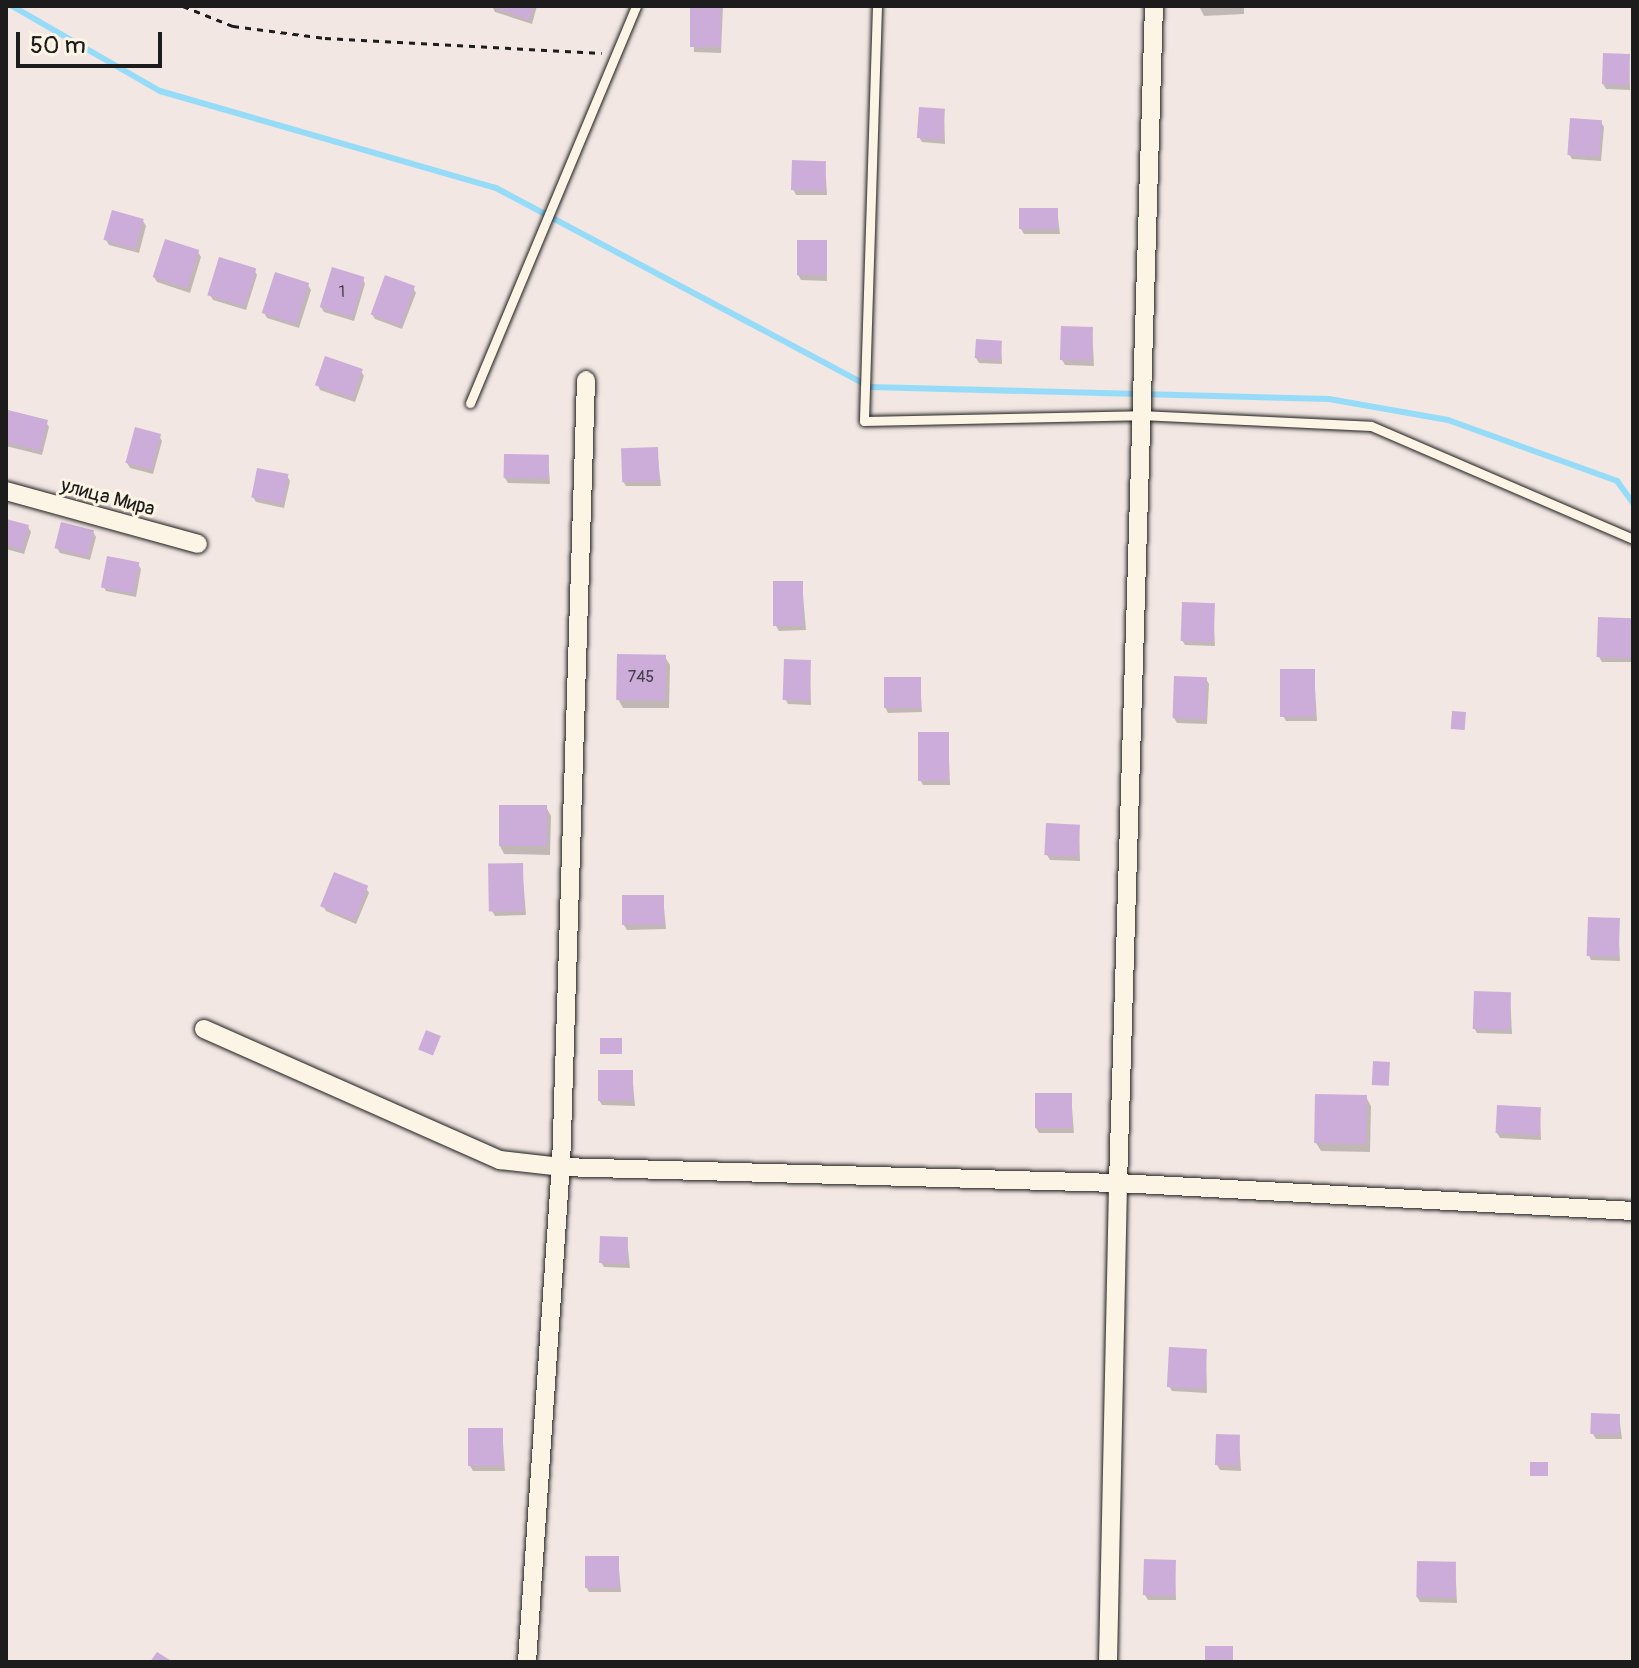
<!DOCTYPE html>
<html>
<head>
<meta charset="utf-8">
<style>
  body { margin:0 }
  #map { position:relative; width:1639px; height:1668px; overflow:hidden; background:#f2e7e3; font-family:Pangolin,sans-serif }
  div>[style] { position:absolute }
  .shadow>* { inset:0; background:#0003 }
  .stream>* { height:6px; margin:-3px; padding:0 3px; transform-origin:3px; border-radius:3px; background:#96dcf8 }
  .building>* { inset:0; background:#ccadda; transform-origin:0 0 }
  .path>* { height:3px; margin-top:-1.5px; transform-origin:0; background:repeating-linear-gradient(90deg,#1c1c1c 0 6px,transparent 0 12px) }
  .roads { filter:drop-shadow(0 0 2px #1c1c1c) drop-shadow(0 0 2px #1c1c1c) }
  .lane>* { height:9px; margin:-4.5px; padding:0 4.5px; transform-origin:4.5px; border-radius:4.5px; background:#fcf5e5 }
  .street>* { height:18px; margin:-9px; padding:0 9px; transform-origin:9px; border-radius:9px; background:#fcf5e5 }
  span { translate:-50% -50%; white-space:nowrap; text-align:center; line-height:1.15; -webkit-text-stroke:6px #fcf5e5; paint-order:stroke }
  .number-label { font-size:16px; color:#48404c }
  .number-label span { -webkit-text-stroke-width:0 }
  .street-label { font-size:20px; color:#1c1c1c }
  .frame { position:absolute; inset:0; border:8px solid #1c1c1c; pointer-events:none }
  .scale { position:absolute; left:16px; top:32px; width:146px; height:36px; box-sizing:border-box; border:4px solid #1c1c1c; border-top:0; padding-left:10px; font-size:24px; line-height:28px; white-space:nowrap; color:#1c1c1c; -webkit-text-stroke:6px #fcf5e5; paint-order:stroke }
</style>
</head>
<body>
<div id="map">
  <div class="shadow">
    <i style="clip-path:polygon(492px 6px,537px 6px,532px 24px,495px 12px)"></i>
    <i style="clip-path:polygon(692px 6px,723px 6px,721px 53px,694px 52px)"></i>
    <i style="clip-path:polygon(1199px 6px,1244px 6px,1244px 14px,1204px 16px)"></i>
    <i style="clip-path:polygon(1629px 56px,1630px 90px,1606px 89px,1603px 84px)"></i>
    <i style="clip-path:polygon(944px 110px,945px 144px,922px 142px,919px 137px)"></i>
    <i style="clip-path:polygon(1601px 122px,1604px 127px,1601px 161px,1572px 159px,1569px 154px)"></i>
    <i style="clip-path:polygon(825px 163px,827px 195px,796px 195px,793px 189px)"></i>
    <i style="clip-path:polygon(1057px 210px,1060px 234px,1024px 234px,1021px 229px)"></i>
    <i style="clip-path:polygon(143px 221px,146px 226px,139px 253px,109px 245px,106px 240px)"></i>
    <i style="clip-path:polygon(826px 242px,827px 281px,801px 280px,798px 275px)"></i>
    <i style="clip-path:polygon(198px 252px,201px 257px,190px 293px,157px 282px,154px 277px)"></i>
    <i style="clip-path:polygon(254px 270px,257px 275px,246px 310px,213px 300px,210px 295px)"></i>
    <i style="clip-path:polygon(363px 279px,365px 284px,354px 321px,324px 312px,321px 307px)"></i>
    <i style="clip-path:polygon(308px 285px,311px 290px,299px 328px,267px 318px,264px 313px)"></i>
    <i style="clip-path:polygon(413px 288px,416px 293px,402px 329px,375px 319px,372px 314px)"></i>
    <i style="clip-path:polygon(1092px 329px,1094px 366px,1065px 365px,1062px 360px)"></i>
    <i style="clip-path:polygon(1001px 342px,1002px 364px,979px 363px,976px 358px)"></i>
    <i style="clip-path:polygon(361px 371px,364px 376px,355px 402px,320px 390px,318px 385px)"></i>
    <i style="clip-path:polygon(10px 412px,46px 422px,49px 427px,42px 455px,6px 446px)"></i>
    <i style="clip-path:polygon(159px 436px,162px 441px,153px 474px,130px 468px,127px 463px)"></i>
    <i style="clip-path:polygon(657px 449px,661px 486px,626px 486px,623px 481px)"></i>
    <i style="clip-path:polygon(548px 457px,550px 484px,508px 483px,505px 478px)"></i>
    <i style="clip-path:polygon(287px 476px,290px 481px,284px 508px,256px 502px,253px 497px)"></i>
    <i style="clip-path:polygon(6px 521px,28px 527px,31px 532px,24px 554px,6px 549px)"></i>
    <i style="clip-path:polygon(93px 532px,96px 537px,90px 560px,60px 553px,57px 548px)"></i>
    <i style="clip-path:polygon(138px 564px,141px 569px,136px 597px,106px 591px,103px 586px)"></i>
    <i style="clip-path:polygon(802px 583px,806px 630px,779px 631px,776px 626px)"></i>
    <i style="clip-path:polygon(1213px 605px,1215px 646px,1185px 645px,1182px 640px)"></i>
    <i style="clip-path:polygon(1631px 620px,1633px 662px,1602px 662px,1599px 657px)"></i>
    <i style="clip-path:polygon(665px 657px,670px 665px,669px 708px,623px 708px,618px 699px)"></i>
    <i style="clip-path:polygon(810px 662px,811px 705px,788px 704px,785px 699px)"></i>
    <i style="clip-path:polygon(1314px 671px,1317px 721px,1286px 721px,1283px 716px)"></i>
    <i style="clip-path:polygon(920px 679px,922px 712px,888px 713px,885px 707px)"></i>
    <i style="clip-path:polygon(1206px 679px,1209px 684px,1207px 724px,1177px 723px,1174px 718px)"></i>
    <i style="clip-path:polygon(948px 734px,950px 785px,923px 785px,920px 780px)"></i>
    <i style="clip-path:polygon(546px 807px,551px 816px,550px 855px,504px 854px,500px 846px)"></i>
    <i style="clip-path:polygon(1079px 827px,1080px 861px,1050px 860px,1047px 855px)"></i>
    <i style="clip-path:polygon(522px 865px,526px 915px,495px 916px,492px 911px)"></i>
    <i style="clip-path:polygon(366px 888px,369px 893px,356px 924px,326px 911px,323px 906px)"></i>
    <i style="clip-path:polygon(663px 897px,666px 929px,627px 930px,624px 925px)"></i>
    <i style="clip-path:polygon(1618px 920px,1620px 961px,1591px 960px,1589px 955px)"></i>
    <i style="clip-path:polygon(1510px 994px,1512px 1034px,1477px 1033px,1474px 1028px)"></i>
    <i style="clip-path:polygon(632px 1072px,635px 1106px,602px 1105px,599px 1100px)"></i>
    <i style="clip-path:polygon(1071px 1095px,1074px 1133px,1039px 1133px,1036px 1128px)"></i>
    <i style="clip-path:polygon(1366px 1097px,1371px 1106px,1370px 1152px,1321px 1151px,1316px 1143px)"></i>
    <i style="clip-path:polygon(1540px 1109px,1541px 1140px,1500px 1138px,1497px 1133px)"></i>
    <i style="clip-path:polygon(627px 1239px,630px 1268px,604px 1267px,601px 1262px)"></i>
    <i style="clip-path:polygon(1206px 1351px,1207px 1393px,1172px 1391px,1169px 1386px)"></i>
    <i style="clip-path:polygon(1619px 1416px,1622px 1439px,1596px 1439px,1593px 1434px)"></i>
    <i style="clip-path:polygon(502px 1430px,505px 1471px,473px 1471px,470px 1466px)"></i>
    <i style="clip-path:polygon(1239px 1437px,1241px 1471px,1220px 1470px,1217px 1465px)"></i>
    <i style="clip-path:polygon(618px 1558px,621px 1592px,589px 1592px,586px 1587px)"></i>
    <i style="clip-path:polygon(1175px 1562px,1176px 1600px,1148px 1600px,1145px 1595px)"></i>
    <i style="clip-path:polygon(1455px 1564px,1457px 1603px,1420px 1602px,1417px 1597px)"></i>
    <i style="clip-path:polygon(1432px 1660px,1455px 1661px,1456px 1662px,1432px 1662px)"></i>
  </div>
  <div class="stream">
    <i style="left:12px;top:6px;width:171px;rotate:29.9deg"></i>
    <i style="left:160px;top:91px;width:350px;rotate:16.1deg"></i>
    <i style="left:496px;top:188px;width:424px;rotate:28deg"></i>
    <i style="left:870px;top:387px;width:459px;rotate:1.5deg"></i>
    <i style="left:1329px;top:399px;width:121px;rotate:10deg"></i>
    <i style="left:1448px;top:420px;width:180px;rotate:19.8deg"></i>
    <i style="left:1617px;top:481px;width:27px;rotate:54deg"></i>
  </div>
  <div class="building">
    <i style="clip-path:polygon(490px 6px,534px 6px,529px 20px)"></i>
    <i style="left:690px;top:6px;width:31px;height:41px"></i>
    <i style="left:1603px;top:53px;width:27px;height:31px;rotate:2deg"></i>
    <i style="left:919px;top:107px;width:26px;height:31px;rotate:4deg"></i>
    <i style="left:1570px;top:118px;width:32px;height:37px;rotate:4deg"></i>
    <i style="left:792px;top:160px;width:34px;height:30px;rotate:2deg"></i>
    <i style="left:1058px;top:208px;width:21px;height:39px;rotate:90deg"></i>
    <i style="left:112px;top:210px;width:33px;height:31px;rotate:16deg"></i>
    <i style="left:165px;top:239px;width:36px;height:40px;rotate:18deg"></i>
    <i style="left:797px;top:240px;width:30px;height:35px"></i>
    <i style="left:219px;top:257px;width:39px;height:40px;rotate:17deg"></i>
    <i style="left:332px;top:267px;width:34px;height:42px;rotate:17deg"></i>
    <i style="left:275px;top:272px;width:36px;height:43px;rotate:18deg"></i>
    <i style="left:385px;top:275px;width:32px;height:42px;rotate:20deg"></i>
    <i style="left:1061px;top:326px;width:32px;height:34px;rotate:2deg"></i>
    <i style="left:976px;top:339px;width:26px;height:19px;rotate:4deg"></i>
    <i style="left:325px;top:356px;width:40px;height:31px;rotate:19deg"></i>
    <i style="clip-path:polygon(8px 410px,48px 420px,40px 451px,6px 442px)"></i>
    <i style="left:135px;top:427px;width:27px;height:37px;rotate:15deg"></i>
    <i style="left:658px;top:447px;width:34px;height:37px;rotate:88deg"></i>
    <i style="left:504px;top:454px;width:45px;height:24px;rotate:1deg"></i>
    <i style="left:257px;top:468px;width:32px;height:30px;rotate:11deg"></i>
    <i style="clip-path:polygon(6px 519px,29px 525px,22px 550px,6px 545px)"></i>
    <i style="left:61px;top:522px;width:34px;height:27px;rotate:14deg"></i>
    <i style="left:107px;top:556px;width:33px;height:32px;rotate:11deg"></i>
    <i style="left:773px;top:581px;width:30px;height:45px"></i>
    <i style="left:1182px;top:602px;width:33px;height:39px;rotate:2deg"></i>
    <i style="left:1598px;top:617px;width:34px;height:40px;rotate:2deg"></i>
    <i style="left:617px;top:654px;width:49px;height:46px;rotate:1deg"></i>
    <i style="left:784px;top:659px;width:27px;height:41px;rotate:2deg"></i>
    <i style="left:1280px;top:669px;width:35px;height:48px"></i>
    <i style="left:1174px;top:676px;width:33px;height:42px;rotate:2deg"></i>
    <i style="left:884px;top:677px;width:37px;height:31px"></i>
    <i style="left:1452px;top:711px;width:14px;height:18px;rotate:4deg"></i>
    <i style="left:918px;top:732px;width:31px;height:49px"></i>
    <i style="left:499px;top:805px;width:48px;height:41px"></i>
    <i style="left:1046px;top:823px;width:34px;height:32px;rotate:3deg"></i>
    <i style="left:523px;top:863px;width:48px;height:35px;rotate:89deg"></i>
    <i style="left:334px;top:872px;width:37px;height:37px;rotate:22deg"></i>
    <i style="left:622px;top:895px;width:42px;height:30px"></i>
    <i style="left:1588px;top:917px;width:32px;height:39px;rotate:2deg"></i>
    <i style="left:1474px;top:991px;width:37px;height:38px;rotate:2deg"></i>
    <i style="left:426px;top:1030px;width:16px;height:21px;rotate:22deg"></i>
    <i style="left:600px;top:1038px;width:22px;height:16px"></i>
    <i style="left:1373px;top:1061px;width:17px;height:24px;rotate:3deg"></i>
    <i style="left:598px;top:1070px;width:35px;height:31px"></i>
    <i style="left:1035px;top:1093px;width:37px;height:35px"></i>
    <i style="left:1315px;top:1094px;width:52px;height:49px;rotate:1deg"></i>
    <i style="left:1497px;top:1105px;width:44px;height:28px;rotate:3deg"></i>
    <i style="left:600px;top:1236px;width:28px;height:27px;rotate:2deg"></i>
    <i style="left:1169px;top:1347px;width:38px;height:40px;rotate:3deg"></i>
    <i style="left:1591px;top:1413px;width:29px;height:21px;rotate:2deg"></i>
    <i style="left:503px;top:1428px;width:38px;height:35px;rotate:90deg"></i>
    <i style="left:1216px;top:1434px;width:24px;height:31px;rotate:2deg"></i>
    <i style="left:1530px;top:1462px;width:18px;height:14px"></i>
    <i style="left:585px;top:1556px;width:34px;height:32px"></i>
    <i style="left:1144px;top:1559px;width:32px;height:36px;rotate:2deg"></i>
    <i style="left:1417px;top:1561px;width:39px;height:36px;rotate:1deg"></i>
    <i style="left:1205px;top:1646px;width:28px;height:16px"></i>
    <i style="clip-path:polygon(157px 1652px,173px 1662px,150px 1662px)"></i>
  </div>
  <div class="path">
    <i style="left:183px;top:6px;width:54px;rotate:21.8deg"></i>
    <i style="left:233px;top:26px;width:93px;rotate:7.4deg"></i>
    <i style="left:325px;top:38px;width:277px;rotate:3.1deg"></i>
  </div>
  <div class="roads">
    <div class="lane">
      <i style="left:877px;top:6px;width:415px;rotate:91.8deg"></i>
      <i style="left:864px;top:421px;width:276px;rotate:-1.2deg"></i>
      <i style="left:1140px;top:415px;width:231px;rotate:2.7deg"></i>
      <i style="left:1371px;top:426px;width:285px;rotate:23.3deg"></i>
      <i style="left:470px;top:403px;width:430px;rotate:-67.3deg"></i>
    </div>
    <div class="street">
      <i style="left:6px;top:491px;width:199px;rotate:15.4deg"></i>
      <i style="left:204px;top:1029px;width:324px;rotate:23.9deg"></i>
      <i style="left:500px;top:1160px;width:61px;rotate:6.5deg"></i>
      <i style="left:561px;top:1167px;width:557px;rotate:1.65deg"></i>
      <i style="left:1118px;top:1183px;width:516px;rotate:3.11deg"></i>
      <i style="left:527px;top:1662px;width:496px;rotate:-86.1deg"></i>
      <i style="left:561px;top:1167px;width:787px;rotate:-88.18deg"></i>
      <i style="left:1108px;top:1662px;width:479px;rotate:-88.8deg"></i>
      <i style="left:1118px;top:1183px;width:1178px;rotate:-88.25deg"></i>
    </div>
  </div>
  <div class="number-label">
    <span style="left:342px;top:292px">1</span>
    <span style="left:641px;top:677px">745</span>
  </div>
  <div class="street-label">
    <span style="left:108px;top:497px;rotate:15deg">улица Мира</span>
  </div>
  <div class="frame"></div>
  <div class="scale">50 m</div>
</div>
</body>
</html>
